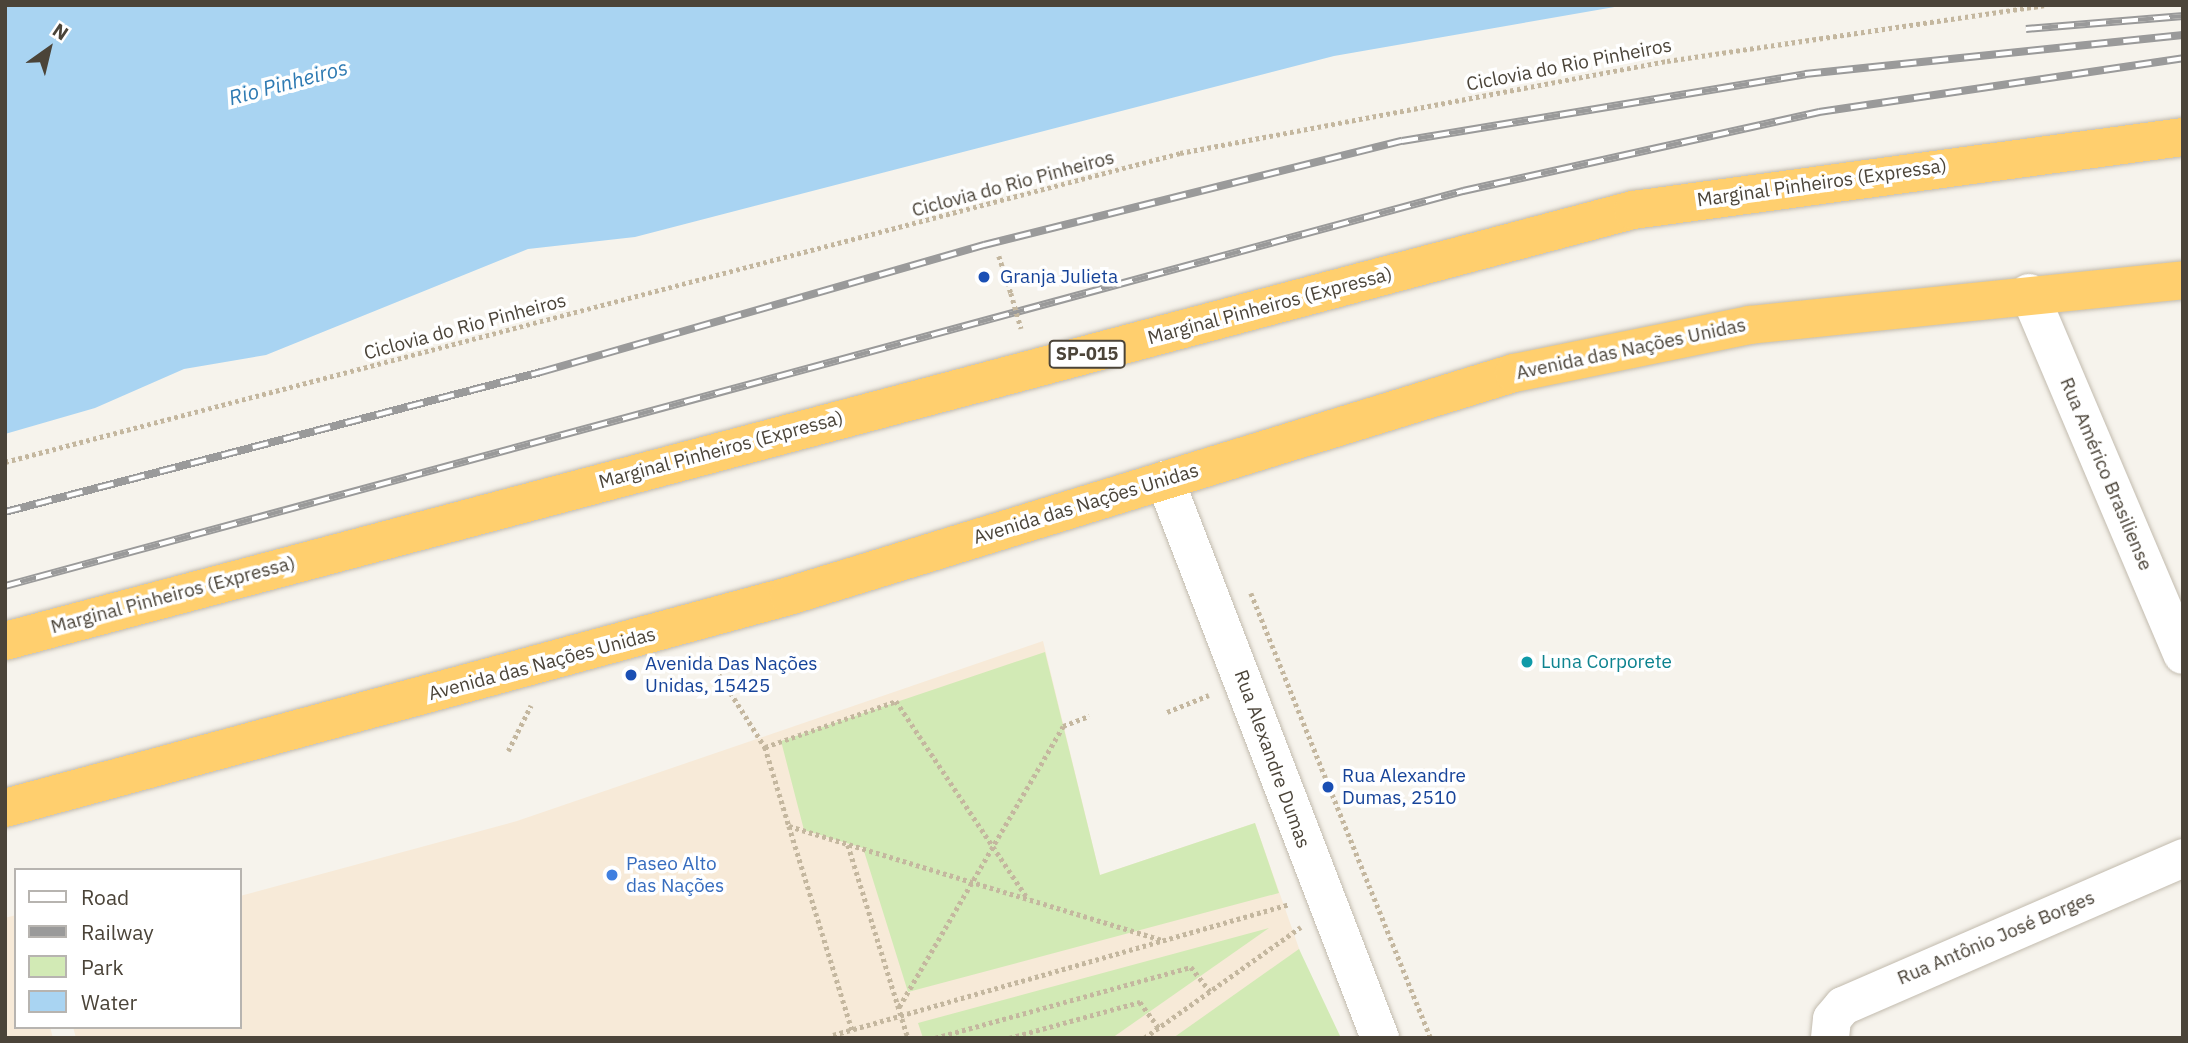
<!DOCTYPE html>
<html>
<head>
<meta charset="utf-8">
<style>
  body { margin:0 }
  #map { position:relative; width:2188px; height:1043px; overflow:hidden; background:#f6f3ec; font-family:"IBM Plex Sans",sans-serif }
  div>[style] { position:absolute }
  .commercial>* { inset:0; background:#f7ead8 }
  .green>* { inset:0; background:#d2eab5 }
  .water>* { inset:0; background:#a9d4f2 }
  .path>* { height:4.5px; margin-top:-2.25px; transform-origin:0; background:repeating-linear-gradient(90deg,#c4b79f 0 3.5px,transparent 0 7px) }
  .roads { filter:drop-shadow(0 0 2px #c2bbae) drop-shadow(0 0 2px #c2bbae) }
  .minor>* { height:38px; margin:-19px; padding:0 19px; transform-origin:19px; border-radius:19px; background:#fff }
  .highway>* { height:38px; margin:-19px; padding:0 19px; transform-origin:19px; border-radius:19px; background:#ffcf6e }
  .rail>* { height:8px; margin-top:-4px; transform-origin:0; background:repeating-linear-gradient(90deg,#fff 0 16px,#9a9a9a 0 32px); box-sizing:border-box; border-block:2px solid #9a9a9a }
  .path-bridge>* { height:4.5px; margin-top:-2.25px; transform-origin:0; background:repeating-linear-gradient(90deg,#c4b79f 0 3.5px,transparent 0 7px) }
  .dots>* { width:19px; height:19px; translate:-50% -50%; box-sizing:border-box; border:4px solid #fff; border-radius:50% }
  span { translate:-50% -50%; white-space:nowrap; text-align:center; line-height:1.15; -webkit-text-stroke:7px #fff; paint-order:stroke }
  .shield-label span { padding:2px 5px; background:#fff; border:2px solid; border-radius:5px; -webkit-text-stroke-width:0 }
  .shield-label { font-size:18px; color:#4b4439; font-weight:700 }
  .street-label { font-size:19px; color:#4b4439 }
  .transit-label { font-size:19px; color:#164399 }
  .left { translate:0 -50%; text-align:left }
  .culture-label { font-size:19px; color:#0d838f }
  .shop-label { font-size:19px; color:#366cbe }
  .water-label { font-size:21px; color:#2e7ab2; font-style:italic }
  .frame { position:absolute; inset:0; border:7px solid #4b4439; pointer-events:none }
  .legend { position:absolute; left:14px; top:868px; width:228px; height:161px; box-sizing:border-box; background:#fff; border:2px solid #b7b4b0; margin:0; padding:9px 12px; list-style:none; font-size:21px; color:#4b4439 }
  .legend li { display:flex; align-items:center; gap:14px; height:35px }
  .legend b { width:35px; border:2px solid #b7b4b0 }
  .north { position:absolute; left:14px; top:14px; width:70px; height:70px; -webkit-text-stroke:5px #fff; paint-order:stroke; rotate:34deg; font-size:19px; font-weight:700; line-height:28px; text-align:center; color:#4b4439 }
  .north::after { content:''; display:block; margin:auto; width:24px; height:32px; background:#4b4439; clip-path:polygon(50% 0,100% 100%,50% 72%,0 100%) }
</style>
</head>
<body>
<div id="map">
  <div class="commercial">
    <i style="clip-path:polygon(1043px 641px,1100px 875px,1255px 823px,1302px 957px,1340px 1038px,76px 1038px,73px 1027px,240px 1027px,240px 896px,517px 821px)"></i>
    <i style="clip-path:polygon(16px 915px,16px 1027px,50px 1027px,53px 1038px,5px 1038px,5px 918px)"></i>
  </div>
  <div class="green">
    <i style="clip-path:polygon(1045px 652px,1100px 875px,1255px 823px,1279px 893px,908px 992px,863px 848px,804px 830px,781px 741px)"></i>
    <i style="clip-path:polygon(1269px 928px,1112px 1038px,923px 1038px,918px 1023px)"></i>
    <i style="clip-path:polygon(1299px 949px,1341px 1038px,1173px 1038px)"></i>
  </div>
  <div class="water">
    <i style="clip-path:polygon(5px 5px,1626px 5px,1334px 56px,635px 237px,528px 249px,266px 355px,184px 369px,95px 408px,5px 434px)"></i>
  </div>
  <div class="path">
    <i style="left:999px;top:256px;width:39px;rotate:72deg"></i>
    <i style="left:5px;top:462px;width:1215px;rotate:-14.73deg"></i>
    <i style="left:1180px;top:153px;width:496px;rotate:-10.7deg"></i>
    <i style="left:1667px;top:61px;width:381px;rotate:-8.4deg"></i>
    <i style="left:1251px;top:593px;width:480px;rotate:68deg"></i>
    <i style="left:708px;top:657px;width:107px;rotate:57.7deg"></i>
    <i style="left:765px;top:747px;width:83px;rotate:73.1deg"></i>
    <i style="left:789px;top:826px;width:390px;rotate:17deg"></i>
    <i style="left:1167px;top:712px;width:45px;rotate:-22deg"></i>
    <i style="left:765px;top:747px;width:139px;rotate:-19.3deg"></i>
    <i style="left:896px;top:701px;width:238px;rotate:56.3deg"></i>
    <i style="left:508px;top:751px;width:51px;rotate:-63.4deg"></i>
    <i style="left:789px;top:826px;width:214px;rotate:72.8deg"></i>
    <i style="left:848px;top:845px;width:202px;rotate:72.7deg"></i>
    <i style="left:899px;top:1007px;width:325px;rotate:-59.7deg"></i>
    <i style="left:1063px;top:726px;width:28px;rotate:-21deg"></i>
    <i style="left:833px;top:1035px;width:475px;rotate:-16deg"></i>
    <i style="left:935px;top:1038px;width:266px;rotate:-15.5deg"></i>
    <i style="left:1191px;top:967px;width:31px;rotate:52deg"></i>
    <i style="left:1009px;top:1038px;width:136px;rotate:-15.4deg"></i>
    <i style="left:1140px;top:1002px;width:32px;rotate:54deg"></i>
    <i style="left:1090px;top:1038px;width:2px"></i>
    <i style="left:1144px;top:1038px;width:192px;rotate:-35.3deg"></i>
  </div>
  <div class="roads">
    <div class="minor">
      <i style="left:2029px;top:293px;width:393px;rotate:67deg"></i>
      <i style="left:1165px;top:480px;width:598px;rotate:68.93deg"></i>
      <i style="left:1830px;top:1038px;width:19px;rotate:-84deg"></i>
      <i style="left:1832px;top:1019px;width:17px;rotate:-50deg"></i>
      <i style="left:1843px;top:1006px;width:371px;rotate:-23.5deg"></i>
    </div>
    <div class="highway">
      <i style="left:5px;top:641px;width:1684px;rotate:-14.83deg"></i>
      <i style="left:1633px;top:210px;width:555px;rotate:-7.56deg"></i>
      <i style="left:5px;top:808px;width:812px;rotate:-15.13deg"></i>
      <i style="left:789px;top:596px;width:759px;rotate:-17.1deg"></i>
      <i style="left:1514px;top:373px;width:241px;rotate:-11.5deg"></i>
      <i style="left:1750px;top:325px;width:435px;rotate:-5.9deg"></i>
    </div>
  </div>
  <div class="rail">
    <i style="left:2026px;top:29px;width:158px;rotate:-4.7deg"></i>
    <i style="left:5px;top:512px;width:554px;rotate:-14.64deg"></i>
    <i style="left:541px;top:372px;width:461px;rotate:-16deg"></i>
    <i style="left:984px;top:245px;width:431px;rotate:-14deg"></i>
    <i style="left:1402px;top:141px;width:409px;rotate:-9.4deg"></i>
    <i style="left:1805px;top:74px;width:380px;rotate:-5.9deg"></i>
    <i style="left:5px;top:586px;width:1511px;rotate:-15.16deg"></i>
    <i style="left:1463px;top:191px;width:365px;rotate:-12.5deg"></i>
    <i style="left:1819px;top:112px;width:368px;rotate:-8.4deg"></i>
  </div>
  <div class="path-bridge">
    <i style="left:1011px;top:293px;width:37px;rotate:74deg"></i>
  </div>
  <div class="dots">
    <i style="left:984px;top:277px;background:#1a4fb4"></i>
    <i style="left:1527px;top:662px;background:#0f9aa8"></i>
    <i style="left:631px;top:675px;background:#1a4fb4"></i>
    <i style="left:1328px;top:787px;background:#1a4fb4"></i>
    <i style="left:612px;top:875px;background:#3f7fe0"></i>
  </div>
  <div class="shield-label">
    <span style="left:1087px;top:354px">SP-015</span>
  </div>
  <div class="street-label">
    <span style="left:1569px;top:65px;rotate:-11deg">Ciclovia do Rio Pinheiros</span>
    <span style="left:1822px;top:183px;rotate:-8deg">Marginal Pinheiros (Expressa)</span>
    <span style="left:1013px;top:184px;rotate:-15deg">Ciclovia do Rio Pinheiros</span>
    <span style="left:1270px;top:306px;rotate:-15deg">Marginal Pinheiros (Expressa)</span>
    <span style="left:465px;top:327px;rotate:-15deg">Ciclovia do Rio Pinheiros</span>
    <span style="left:1631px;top:349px;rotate:-12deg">Avenida das Nações Unidas</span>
    <span style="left:721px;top:450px;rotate:-15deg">Marginal Pinheiros (Expressa)</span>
    <span style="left:2106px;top:474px;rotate:67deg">Rua Américo Brasiliense</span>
    <span style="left:1086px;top:504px;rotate:-17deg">Avenida das Nações Unidas</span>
    <span style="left:173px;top:595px;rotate:-15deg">Marginal Pinheiros (Expressa)</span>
    <span style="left:542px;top:664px;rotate:-15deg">Avenida das Nações Unidas</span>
    <span style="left:1272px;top:759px;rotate:70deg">Rua Alexandre Dumas</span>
    <span style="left:1996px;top:938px;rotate:-23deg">Rua Antônio José Borges</span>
  </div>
  <div class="transit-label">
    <span class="left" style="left:1000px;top:277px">Granja Julieta</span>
    <span class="left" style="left:645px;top:675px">Avenida Das Nações<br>Unidas, 15425</span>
    <span class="left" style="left:1342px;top:787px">Rua Alexandre<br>Dumas, 2510</span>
  </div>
  <div class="culture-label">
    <span class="left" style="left:1541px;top:662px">Luna Corporete</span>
  </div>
  <div class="shop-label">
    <span class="left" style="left:626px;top:875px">Paseo Alto<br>das Nações</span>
  </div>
  <div class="water-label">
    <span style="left:288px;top:82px;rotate:-15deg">Rio Pinheiros</span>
  </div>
  <div class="frame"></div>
  <ul class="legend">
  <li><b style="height:9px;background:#fff"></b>Road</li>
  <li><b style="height:9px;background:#9a9a9a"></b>Railway</li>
  <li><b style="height:19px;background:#d2eab5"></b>Park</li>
  <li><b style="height:19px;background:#a9d4f2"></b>Water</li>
  </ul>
  <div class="north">N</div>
</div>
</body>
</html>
